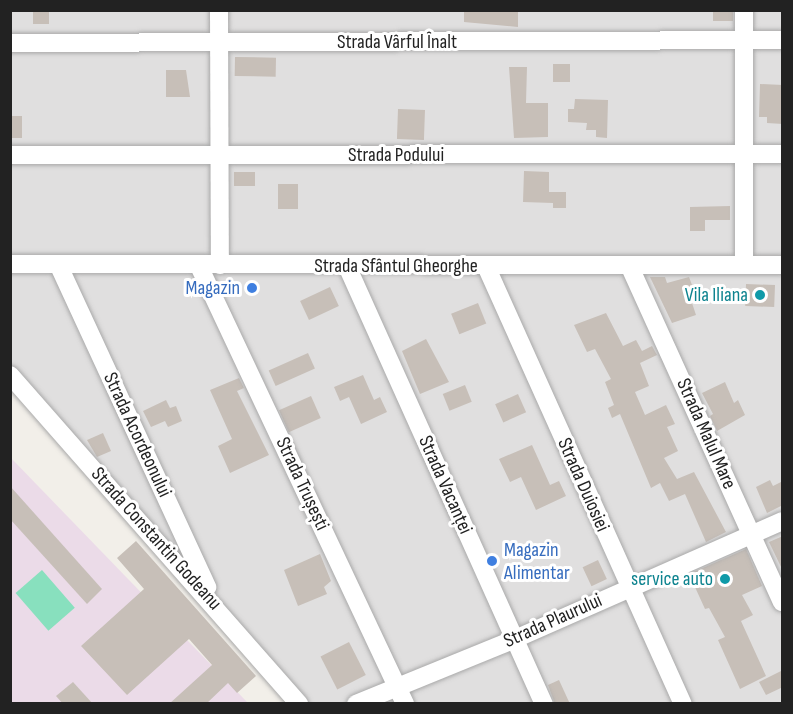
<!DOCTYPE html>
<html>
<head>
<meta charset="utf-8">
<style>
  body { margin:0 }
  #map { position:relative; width:793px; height:714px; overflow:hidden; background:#f2efe9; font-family:"Sofia Sans Condensed",sans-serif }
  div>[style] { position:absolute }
  .residential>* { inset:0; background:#e0dfdf }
  .industrial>* { inset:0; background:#ebdbe8 }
  .pitch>* { inset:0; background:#88e0be; transform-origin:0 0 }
  .building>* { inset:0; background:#c7bfb8; transform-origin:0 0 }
  .roads { filter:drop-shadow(0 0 2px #a9a9a9) drop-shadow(0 0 2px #a9a9a9) }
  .minor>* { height:18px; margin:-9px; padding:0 9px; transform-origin:9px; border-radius:9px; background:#fff }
  .dots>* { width:16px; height:16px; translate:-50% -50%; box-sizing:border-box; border:3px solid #fff; border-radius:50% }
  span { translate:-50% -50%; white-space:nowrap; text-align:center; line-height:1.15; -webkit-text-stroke:6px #fff; paint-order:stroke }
  .street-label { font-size:20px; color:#222 }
  .shop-label { font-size:20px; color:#366cbe }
  .right { translate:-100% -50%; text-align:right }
  .left { translate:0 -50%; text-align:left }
  .culture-label { font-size:20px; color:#0d838f }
  .frame { position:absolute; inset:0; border:12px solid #222; pointer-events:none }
</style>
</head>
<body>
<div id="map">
  <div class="residential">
    <i style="clip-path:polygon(10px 11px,782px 11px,782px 703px,294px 703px,11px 388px)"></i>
  </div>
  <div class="industrial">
    <i style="clip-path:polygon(11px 458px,248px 703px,11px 703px)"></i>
  </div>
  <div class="pitch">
    <i style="left:42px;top:570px;width:50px;height:35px;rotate:49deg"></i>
  </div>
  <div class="building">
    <i style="left:33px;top:10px;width:16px;height:14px"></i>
    <i style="clip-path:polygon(464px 10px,518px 10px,518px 27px,464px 22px)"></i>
    <i style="left:713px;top:10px;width:20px;height:11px"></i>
    <i style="left:235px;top:57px;width:41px;height:19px;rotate:1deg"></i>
    <i style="left:553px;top:64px;width:17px;height:18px"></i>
    <i style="clip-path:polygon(509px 67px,527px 67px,526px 103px,548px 103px,548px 137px,514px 138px)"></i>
    <i style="clip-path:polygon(166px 70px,186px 70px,190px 97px,166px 97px)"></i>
    <i style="clip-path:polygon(760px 84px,783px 85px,783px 124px,767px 123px,767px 117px,759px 117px)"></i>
    <i style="clip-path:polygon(575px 99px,608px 100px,607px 138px,596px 137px,596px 130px,586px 130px,587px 123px,568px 122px,568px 109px,574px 109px)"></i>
    <i style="left:398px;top:109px;width:27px;height:30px;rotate:2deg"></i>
    <i style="left:10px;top:116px;width:12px;height:22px"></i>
    <i style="clip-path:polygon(524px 171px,549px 172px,549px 192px,566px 192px,566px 208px,553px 208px,553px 203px,523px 202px)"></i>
    <i style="left:234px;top:172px;width:21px;height:14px"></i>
    <i style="left:278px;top:184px;width:20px;height:25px"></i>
    <i style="clip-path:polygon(730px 206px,730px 220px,705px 220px,705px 231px,690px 231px,690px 207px)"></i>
    <i style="clip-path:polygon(650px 277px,665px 277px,667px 283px,689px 277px,697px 298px,691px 300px,696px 315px,672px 323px)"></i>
    <i style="left:746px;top:284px;width:29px;height:22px;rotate:2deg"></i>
    <i style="left:330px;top:287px;width:21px;height:33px;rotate:65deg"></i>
    <i style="left:478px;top:303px;width:22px;height:29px;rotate:68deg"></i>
    <i style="clip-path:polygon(606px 313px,623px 346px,636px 340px,642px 351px,652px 346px,657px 355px,640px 363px,649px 386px,635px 392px,645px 415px,666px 405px,675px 424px,667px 427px,678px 451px,664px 458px,677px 479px,694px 472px,726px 532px,706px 542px,685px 494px,669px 501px,660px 483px,651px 488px,620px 414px,612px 418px,608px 408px,614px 405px,605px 382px,611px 379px,595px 349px,587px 352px,574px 325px)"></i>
    <i style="clip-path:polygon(426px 339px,449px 382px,420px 394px,402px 351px)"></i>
    <i style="left:308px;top:353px;width:17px;height:43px;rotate:66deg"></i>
    <i style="clip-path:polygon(363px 375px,374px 400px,380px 397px,387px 412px,361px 424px,349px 397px,340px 401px,334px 387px)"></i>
    <i style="clip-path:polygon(239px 378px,244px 388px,237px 391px,269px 455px,230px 473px,218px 446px,232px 439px,210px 390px)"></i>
    <i style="clip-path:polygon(725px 382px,734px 403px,738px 400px,745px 415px,717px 431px,710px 416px,713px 414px,702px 393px)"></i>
    <i style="left:465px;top:385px;width:18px;height:24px;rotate:68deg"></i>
    <i style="left:518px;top:394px;width:20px;height:25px;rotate:66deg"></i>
    <i style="left:311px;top:396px;width:24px;height:35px;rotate:66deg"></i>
    <i style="clip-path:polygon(166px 400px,170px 408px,176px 406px,182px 421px,168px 427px,165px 421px,151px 427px,143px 411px)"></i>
    <i style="clip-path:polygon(103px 433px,111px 451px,97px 457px,87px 440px)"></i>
    <i style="clip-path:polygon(532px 445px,550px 485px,559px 481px,566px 496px,536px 510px,521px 477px,510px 482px,499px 459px)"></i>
    <i style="clip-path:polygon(770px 480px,773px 486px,783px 481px,783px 505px,767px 513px,756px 487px)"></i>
    <i style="clip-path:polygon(10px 486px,102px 589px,87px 604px,10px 519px)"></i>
    <i style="clip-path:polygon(783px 536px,783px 571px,769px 542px)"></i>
    <i style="clip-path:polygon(136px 541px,256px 676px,237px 693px,228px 683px,206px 704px,169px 704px,212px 665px,189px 639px,127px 695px,81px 646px,144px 589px,117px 558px)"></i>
    <i style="clip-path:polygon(746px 549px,762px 586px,742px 595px,753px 615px,741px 621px,766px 676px,740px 689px,718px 640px,725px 637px,709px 608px,705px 609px,689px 574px)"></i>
    <i style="clip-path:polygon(320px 554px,331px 581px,324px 587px,327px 594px,298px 606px,284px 570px)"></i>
    <i style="left:598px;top:560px;width:21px;height:17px;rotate:65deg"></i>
    <i style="left:349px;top:642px;width:37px;height:32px;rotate:63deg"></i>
    <i style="clip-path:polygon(783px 670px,783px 687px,766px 695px,759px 682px)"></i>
    <i style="clip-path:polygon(559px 680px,570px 704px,555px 704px,548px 685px)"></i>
    <i style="clip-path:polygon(73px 682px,93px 704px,63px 704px,56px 696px)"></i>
  </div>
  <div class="roads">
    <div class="minor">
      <i style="left:219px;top:10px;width:255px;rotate:89.8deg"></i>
      <i style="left:744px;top:10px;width:254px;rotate:90deg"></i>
      <i style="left:10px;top:43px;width:772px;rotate:-0.22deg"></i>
      <i style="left:10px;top:155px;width:772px;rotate:-0.07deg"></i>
      <i style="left:10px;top:264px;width:772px;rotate:0.07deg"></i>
      <i style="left:58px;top:264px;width:356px;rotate:65.2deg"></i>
      <i style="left:629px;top:265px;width:370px;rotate:65.6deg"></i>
      <i style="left:199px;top:266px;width:484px;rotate:64.8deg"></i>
      <i style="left:347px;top:266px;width:480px;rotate:65.8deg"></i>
      <i style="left:486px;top:266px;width:480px;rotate:65.8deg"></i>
      <i style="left:10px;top:375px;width:438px;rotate:48.7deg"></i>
      <i style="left:356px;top:704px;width:172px;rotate:-22.2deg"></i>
      <i style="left:515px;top:639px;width:292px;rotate:-23.8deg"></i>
    </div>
  </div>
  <div class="dots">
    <i style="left:252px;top:288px;background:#3f7fe0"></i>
    <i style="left:760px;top:295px;background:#0f9aa8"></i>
    <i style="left:492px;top:561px;background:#3f7fe0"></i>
    <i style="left:725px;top:579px;background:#0f9aa8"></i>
  </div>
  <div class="street-label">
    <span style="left:397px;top:42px">Strada Vârful Înalt</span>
    <span style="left:396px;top:155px">Strada Podului</span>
    <span style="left:396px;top:266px">Strada Sfântul Gheorghe</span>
    <span style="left:706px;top:434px;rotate:66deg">Strada Malul Mare</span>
    <span style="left:137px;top:435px;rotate:65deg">Strada Acordeonului</span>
    <span style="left:302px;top:484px;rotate:65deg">Strada Trușești</span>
    <span style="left:445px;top:485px;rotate:66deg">Strada Vacanței</span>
    <span style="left:583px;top:485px;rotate:66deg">Strada Duiosiei</span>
    <span style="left:156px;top:539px;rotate:48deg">Strada Constantin Godeanu</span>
    <span style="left:553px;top:621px;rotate:-24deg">Strada Plaurului</span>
  </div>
  <div class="shop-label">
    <span class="right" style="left:240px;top:288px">Magazin</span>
    <span class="left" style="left:504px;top:562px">Magazin<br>Alimentar</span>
  </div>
  <div class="culture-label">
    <span class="right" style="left:748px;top:295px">Vila Iliana</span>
    <span class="right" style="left:713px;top:579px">service auto</span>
  </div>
  <div class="frame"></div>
</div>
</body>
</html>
